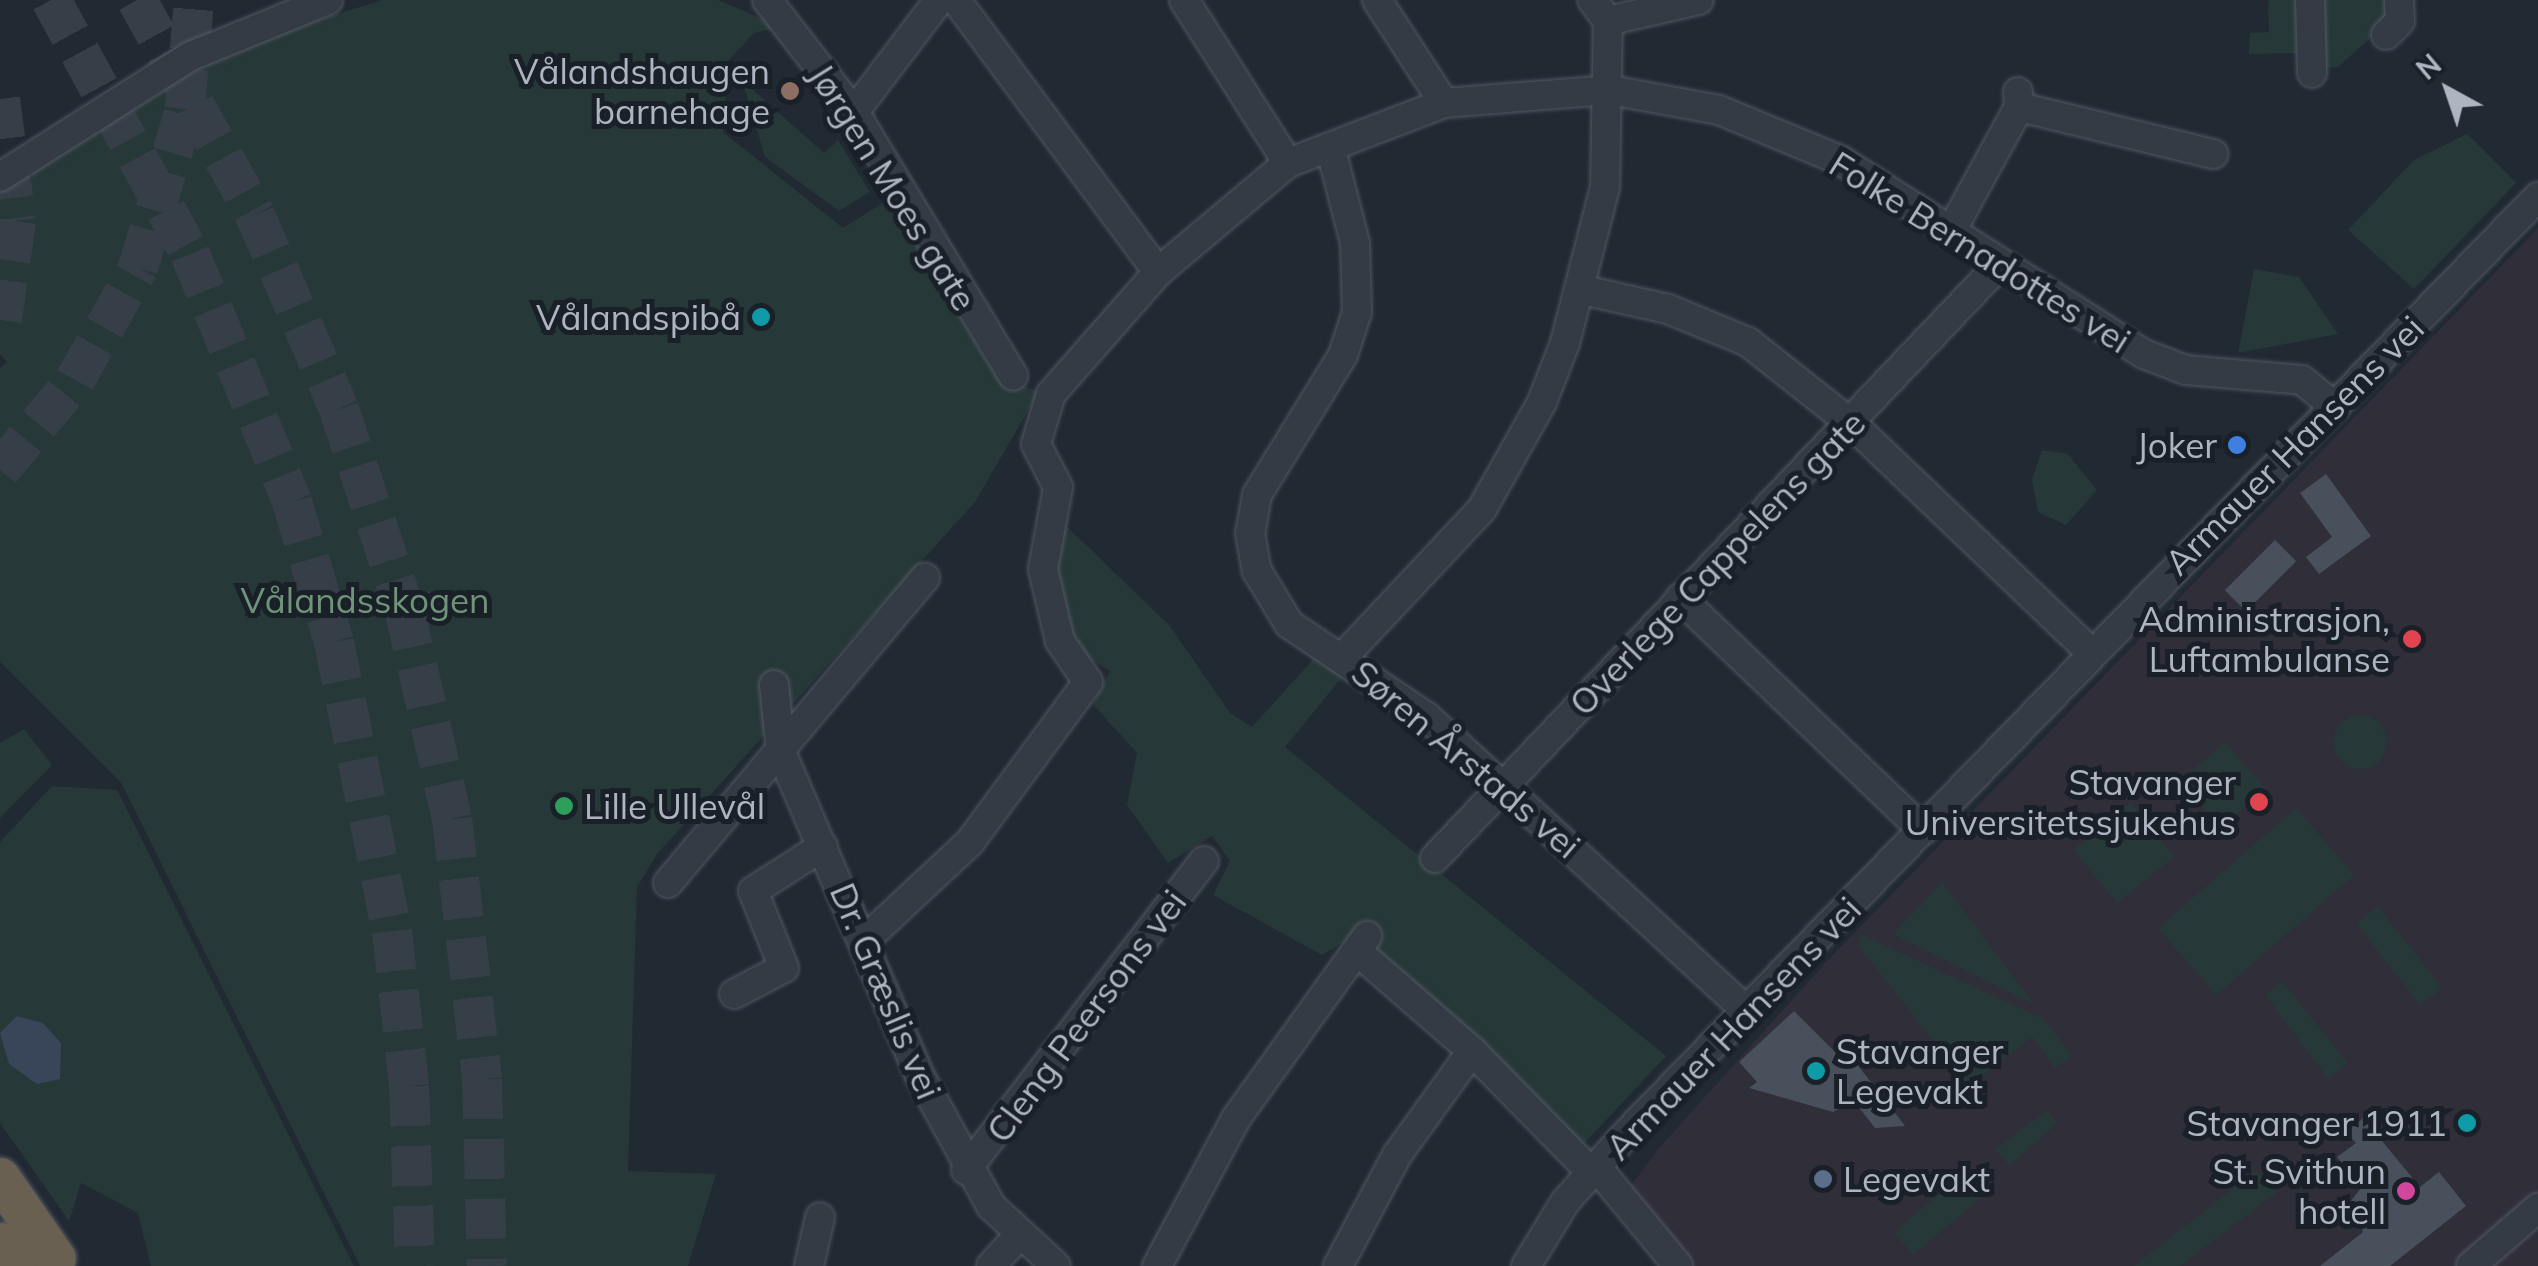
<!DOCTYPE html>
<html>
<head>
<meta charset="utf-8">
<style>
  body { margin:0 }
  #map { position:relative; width:2538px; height:1266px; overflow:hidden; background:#212933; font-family:Mulish,sans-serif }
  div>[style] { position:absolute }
  .medical>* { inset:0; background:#302e39 }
  .green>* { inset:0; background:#273838; transform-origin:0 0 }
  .round { border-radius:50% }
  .water>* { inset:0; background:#39465a }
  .building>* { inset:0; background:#48505c; transform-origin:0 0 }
  .highway-tunnel>* { height:40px; margin-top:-20px; transform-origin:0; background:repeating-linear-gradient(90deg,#363e48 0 40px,transparent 0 60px) }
  .roads { filter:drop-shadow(0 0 2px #525862) drop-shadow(0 0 2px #525862) }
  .minor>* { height:28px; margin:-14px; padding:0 14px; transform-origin:14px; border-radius:14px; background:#343b44 }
  .highway>* { height:40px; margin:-20px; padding:0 20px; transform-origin:20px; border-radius:20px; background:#696052 }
  .dots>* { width:28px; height:28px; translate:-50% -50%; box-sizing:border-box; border:5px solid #1a2028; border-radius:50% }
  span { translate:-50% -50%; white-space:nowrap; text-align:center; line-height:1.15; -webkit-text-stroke:10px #1a2028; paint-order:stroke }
  .poi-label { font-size:35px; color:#aeb5c1 }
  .right { translate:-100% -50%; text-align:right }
  .left { translate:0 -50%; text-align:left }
  .street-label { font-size:35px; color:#aeb5c1 }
  .park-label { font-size:35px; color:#709479 }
  .north { position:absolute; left:2398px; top:40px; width:100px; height:100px; -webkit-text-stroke:8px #1a2028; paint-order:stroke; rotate:320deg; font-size:28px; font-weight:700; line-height:40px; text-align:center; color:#aeb5c1 }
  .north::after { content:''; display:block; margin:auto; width:35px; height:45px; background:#aeb5c1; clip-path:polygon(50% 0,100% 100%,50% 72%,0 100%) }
</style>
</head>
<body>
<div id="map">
  <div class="medical">
    <i style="clip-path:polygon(2538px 228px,2538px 1266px,1693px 1266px,1630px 1187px,1659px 1148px,1826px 962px)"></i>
  </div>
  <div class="green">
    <i style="clip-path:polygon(383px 0,718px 0,769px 22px,773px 29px,754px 33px,728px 61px,723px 132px,843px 228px,889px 199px,996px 376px,1039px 392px,975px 502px,657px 854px,637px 887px,628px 1171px,716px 1174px,688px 1266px,360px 1266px,121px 782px,0 662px,0 368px,7px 362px,0 354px,0 173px,29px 181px,43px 157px,213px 52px)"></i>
    <i style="clip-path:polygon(2268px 0,2302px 0,2303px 53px,2249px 54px,2250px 33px,2269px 32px)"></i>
    <i style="clip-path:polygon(2318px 0,2394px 0,2394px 17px,2338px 67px,2320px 68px)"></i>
    <i style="clip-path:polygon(742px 80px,824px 153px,838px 140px,870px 192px,839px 211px,765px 157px)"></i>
    <i style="clip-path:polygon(2467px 134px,2516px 183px,2414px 289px,2348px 230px,2414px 160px)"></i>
    <i style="clip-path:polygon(2254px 269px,2299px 277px,2338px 334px,2238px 353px)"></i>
    <i style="clip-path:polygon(2042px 450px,2068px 454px,2097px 490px,2066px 525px,2038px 512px,2032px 480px)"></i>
    <i style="clip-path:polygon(1062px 522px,1170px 626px,1230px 713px,1252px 727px,1317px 655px,1347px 671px,1285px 747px,1666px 1056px,1580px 1148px,1350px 939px,1322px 955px,1213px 895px,1230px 861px,1212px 836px,1168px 863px,1127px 805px,1137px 753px,1093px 704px,1110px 671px,1076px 651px,1049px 559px)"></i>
    <i class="round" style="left:2333px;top:715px;width:54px;height:54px"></i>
    <i style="clip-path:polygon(24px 729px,52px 765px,0 818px,0 743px)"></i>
    <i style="left:2225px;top:742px;width:62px;height:60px;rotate:49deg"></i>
    <i style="clip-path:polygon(52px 786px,117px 790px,354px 1266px,151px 1266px,138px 1213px,81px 1183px,69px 1221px,0 1123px,0 842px)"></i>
    <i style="left:2131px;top:803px;width:69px;height:74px;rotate:51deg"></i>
    <i style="left:2296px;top:808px;width:89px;height:183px;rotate:49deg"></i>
    <i style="clip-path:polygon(1942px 882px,2035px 1005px,1893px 934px)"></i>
    <i style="left:2378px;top:906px;width:104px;height:28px;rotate:52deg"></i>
    <i style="clip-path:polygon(1860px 934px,2044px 1019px,2072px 1056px,2055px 1068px,2032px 1037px,1969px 1087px,1860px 948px)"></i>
    <i style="clip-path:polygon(2282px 981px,2348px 1063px,2328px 1079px,2265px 995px)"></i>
    <i style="clip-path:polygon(2047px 1110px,2058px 1123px,2009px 1166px,1995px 1149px)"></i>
    <i style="clip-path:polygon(2256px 1170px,2276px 1193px,2180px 1266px,2134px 1266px)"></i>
    <i style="left:1964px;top:1173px;width:30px;height:92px;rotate:50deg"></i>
  </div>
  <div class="water">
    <i style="clip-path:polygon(17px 1016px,43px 1023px,61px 1043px,60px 1079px,37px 1084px,9px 1064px,0 1033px)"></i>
  </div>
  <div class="building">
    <i style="clip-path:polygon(2326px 474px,2371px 536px,2319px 574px,2306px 557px,2332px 537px,2300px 493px)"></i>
    <i style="left:2275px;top:540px;width:30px;height:71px;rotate:45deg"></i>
    <i style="clip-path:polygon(1794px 1011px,1834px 1051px,1842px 1045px,1905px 1126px,1875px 1128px,1854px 1101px,1833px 1112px,1749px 1088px,1757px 1082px,1739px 1062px)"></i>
    <i style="clip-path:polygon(2363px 1118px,2420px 1187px,2439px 1172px,2466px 1206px,2390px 1266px,2320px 1266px,2363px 1232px,2351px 1201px,2361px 1188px,2337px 1157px,2356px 1143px,2346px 1132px)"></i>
  </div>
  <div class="highway-tunnel">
    <i style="left:51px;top:0;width:290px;rotate:61.3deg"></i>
    <i style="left:190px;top:254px;width:268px;rotate:67.6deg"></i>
    <i style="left:292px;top:502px;width:146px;rotate:73.3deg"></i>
    <i style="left:334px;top:642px;width:295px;rotate:78.7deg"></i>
    <i style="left:392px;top:931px;width:156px;rotate:83.7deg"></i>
    <i style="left:409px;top:1086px;width:180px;rotate:88.1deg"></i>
    <i style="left:137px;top:0;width:245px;rotate:61.2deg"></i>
    <i style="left:255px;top:215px;width:211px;rotate:66.6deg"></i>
    <i style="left:339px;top:409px;width:209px;rotate:71.9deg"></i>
    <i style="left:404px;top:608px;width:216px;rotate:77.2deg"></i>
    <i style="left:452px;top:819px;width:262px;rotate:83.4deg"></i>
    <i style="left:482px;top:1079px;width:187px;rotate:88.5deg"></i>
    <i style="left:0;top:99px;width:123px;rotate:82.5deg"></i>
    <i style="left:16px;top:221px;width:114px;rotate:98.1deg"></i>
    <i style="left:0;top:470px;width:117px;rotate:-50.2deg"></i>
    <i style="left:75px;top:380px;width:129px;rotate:-60.6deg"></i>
    <i style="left:138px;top:268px;width:166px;rotate:-73.5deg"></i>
    <i style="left:185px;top:109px;width:109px;rotate:-85.3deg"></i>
  </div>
  <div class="roads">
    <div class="minor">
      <i style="left:767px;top:0;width:142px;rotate:52.2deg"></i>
      <i style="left:854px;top:112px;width:308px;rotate:58.9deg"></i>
      <i style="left:956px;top:0;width:339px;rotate:53.4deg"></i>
      <i style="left:1184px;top:0;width:193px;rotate:57.5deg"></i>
      <i style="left:1377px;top:0;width:123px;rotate:57deg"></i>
      <i style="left:2310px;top:0;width:73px;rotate:88.4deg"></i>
      <i style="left:1608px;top:21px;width:93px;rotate:-13deg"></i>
      <i style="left:2386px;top:35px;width:20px;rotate:-45deg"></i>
      <i style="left:2400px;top:21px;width:21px;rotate:-93deg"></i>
      <i style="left:2019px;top:107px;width:200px;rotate:13.6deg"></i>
      <i style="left:854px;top:112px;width:141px;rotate:-52.8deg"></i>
      <i style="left:1331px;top:150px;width:96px;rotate:75.5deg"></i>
      <i style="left:1355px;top:243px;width:69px;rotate:88.3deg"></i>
      <i style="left:1357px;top:312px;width:45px;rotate:108deg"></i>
      <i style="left:1343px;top:355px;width:164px;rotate:121.6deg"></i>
      <i style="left:1257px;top:495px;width:39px;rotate:100deg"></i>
      <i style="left:1250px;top:533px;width:39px;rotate:80deg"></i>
      <i style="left:1257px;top:571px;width:62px;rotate:58.9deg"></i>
      <i style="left:1289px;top:624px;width:166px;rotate:34deg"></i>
      <i style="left:1427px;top:717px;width:435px;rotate:42.6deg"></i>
      <i style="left:0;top:177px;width:226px;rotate:-32.4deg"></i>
      <i style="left:191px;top:56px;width:148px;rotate:-22.2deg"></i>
      <i style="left:1950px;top:233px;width:144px;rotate:-61.3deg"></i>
      <i style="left:2019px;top:107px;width:15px;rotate:-94deg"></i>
      <i style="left:1583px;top:290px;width:87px;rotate:12.6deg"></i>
      <i style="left:1668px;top:309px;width:87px;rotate:22.4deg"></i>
      <i style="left:1748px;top:342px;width:132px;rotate:38.3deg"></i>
      <i style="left:1852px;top:424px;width:330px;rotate:43.7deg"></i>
      <i style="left:1680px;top:598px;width:336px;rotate:43.7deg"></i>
      <i style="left:1344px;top:656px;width:202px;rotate:-46.8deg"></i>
      <i style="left:1482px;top:509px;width:123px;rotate:-60.7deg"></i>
      <i style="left:1542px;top:402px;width:63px;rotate:-68.7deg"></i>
      <i style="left:1565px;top:343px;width:161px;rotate:-75.6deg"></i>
      <i style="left:1605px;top:187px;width:166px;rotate:-89deg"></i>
      <i style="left:1608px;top:21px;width:26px;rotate:-127deg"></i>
      <i style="left:774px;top:685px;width:67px;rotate:84deg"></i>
      <i style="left:781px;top:752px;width:355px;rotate:66.8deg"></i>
      <i style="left:921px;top:1078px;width:146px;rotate:61.3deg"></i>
      <i style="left:991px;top:1206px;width:88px;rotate:42.7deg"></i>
      <i style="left:1435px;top:858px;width:817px;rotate:-46.44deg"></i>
      <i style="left:668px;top:883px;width:399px;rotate:-49.9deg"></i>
      <i style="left:866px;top:939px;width:142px;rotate:-43deg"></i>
      <i style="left:970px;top:842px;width:199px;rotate:-53.6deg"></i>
      <i style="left:1088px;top:682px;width:50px;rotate:-124.3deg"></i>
      <i style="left:1060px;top:641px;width:74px;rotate:-103.3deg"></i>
      <i style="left:1043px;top:569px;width:83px;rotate:-79.6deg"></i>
      <i style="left:1058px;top:487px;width:48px;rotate:-117.1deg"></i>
      <i style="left:1036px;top:444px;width:52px;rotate:-73.3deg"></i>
      <i style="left:1051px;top:394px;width:162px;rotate:-48.7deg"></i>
      <i style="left:1158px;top:272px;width:170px;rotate:-40deg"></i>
      <i style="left:1288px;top:163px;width:167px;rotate:-21deg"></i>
      <i style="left:1444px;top:103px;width:167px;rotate:-4.5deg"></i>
      <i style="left:1610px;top:90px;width:111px;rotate:10.4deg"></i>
      <i style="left:1719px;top:110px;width:133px;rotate:22.5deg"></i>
      <i style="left:1842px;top:161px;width:358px;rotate:32.6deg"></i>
      <i style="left:2144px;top:354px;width:45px;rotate:20.9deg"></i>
      <i style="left:2186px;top:370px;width:116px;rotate:4.9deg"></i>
      <i style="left:2302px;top:380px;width:43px;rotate:39.3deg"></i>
      <i style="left:1357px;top:951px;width:152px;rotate:41deg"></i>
      <i style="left:1472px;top:1051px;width:156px;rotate:45.5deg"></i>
      <i style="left:734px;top:994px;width:56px;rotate:-27.5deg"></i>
      <i style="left:784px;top:968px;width:83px;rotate:-111.9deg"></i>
      <i style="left:753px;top:891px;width:83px;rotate:-32.7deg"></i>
      <i style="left:966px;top:1170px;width:390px;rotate:-52.4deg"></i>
      <i style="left:1599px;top:1170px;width:124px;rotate:50.5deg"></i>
      <i style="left:809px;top:1266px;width:50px;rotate:-77.3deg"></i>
      <i style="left:991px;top:1266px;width:40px;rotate:-48deg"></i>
      <i style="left:1157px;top:1266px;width:169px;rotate:-61.8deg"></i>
      <i style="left:1237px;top:1117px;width:223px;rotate:-54.3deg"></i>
      <i style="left:1338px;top:1266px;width:126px;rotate:-62deg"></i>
      <i style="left:1397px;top:1155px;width:128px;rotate:-54.2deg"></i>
      <i style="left:1526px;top:1266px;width:75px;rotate:-58.6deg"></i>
      <i style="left:1565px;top:1202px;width:94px;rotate:-48deg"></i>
      <i style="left:1628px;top:1132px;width:1305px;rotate:-45.78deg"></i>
      <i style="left:2471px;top:1266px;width:89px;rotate:-40.9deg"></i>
    </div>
    <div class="highway">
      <i style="left:0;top:1178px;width:98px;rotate:55.3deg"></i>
      <i style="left:0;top:1243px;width:28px;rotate:55deg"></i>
    </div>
  </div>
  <div class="dots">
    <i style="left:790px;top:91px;background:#8d6e63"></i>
    <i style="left:761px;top:317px;background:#0f9aa8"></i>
    <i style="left:2237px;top:445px;background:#3f7fe0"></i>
    <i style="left:2412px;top:639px;background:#e0444e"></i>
    <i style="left:2259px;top:802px;background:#e0444e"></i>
    <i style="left:564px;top:806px;background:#2e9e5b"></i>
    <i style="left:1816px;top:1071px;background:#0f9aa8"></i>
    <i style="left:2467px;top:1123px;background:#0f9aa8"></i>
    <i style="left:1823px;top:1179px;background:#5c6f8a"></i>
    <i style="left:2406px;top:1191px;background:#d1479c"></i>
  </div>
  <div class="poi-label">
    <span class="right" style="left:770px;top:91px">Vålandshaugen<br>barnehage</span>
    <span class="right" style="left:741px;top:317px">Vålandspibå</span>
    <span class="right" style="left:2217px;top:445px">Joker</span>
    <span class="right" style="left:2390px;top:639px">Administrasjon,<br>Luftambulanse</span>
    <span class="right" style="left:2236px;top:802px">Stavanger<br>Universitetssjukehus</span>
    <span class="left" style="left:584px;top:806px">Lille Ullevål</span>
    <span class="left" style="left:1836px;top:1071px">Stavanger<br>Legevakt</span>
    <span class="right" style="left:2447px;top:1123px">Stavanger 1911</span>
    <span class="right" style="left:2386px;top:1191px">St. Svithun<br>hotell</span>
    <span class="left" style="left:1843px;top:1179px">Legevakt</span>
  </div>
  <div class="street-label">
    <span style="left:893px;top:187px;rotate:58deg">Jørgen Moes gate</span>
    <span style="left:1980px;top:252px;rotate:32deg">Folke Bernadottes vei</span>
    <span style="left:2294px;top:445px;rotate:-45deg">Armauer Hansens vei</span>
    <span style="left:1717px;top:563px;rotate:-46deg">Overlege Cappelens gate</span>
    <span style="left:1466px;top:759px;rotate:40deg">Søren Årstads vei</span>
    <span style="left:886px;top:991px;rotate:67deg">Dr. Græslis vei</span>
    <span style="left:1086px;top:1016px;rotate:-53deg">Cleng Peersons vei</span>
    <span style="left:1733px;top:1028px;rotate:-46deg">Armauer Hansens vei</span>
  </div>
  <div class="park-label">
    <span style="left:365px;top:600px">Vålandsskogen</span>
  </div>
  <div class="north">N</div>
</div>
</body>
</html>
